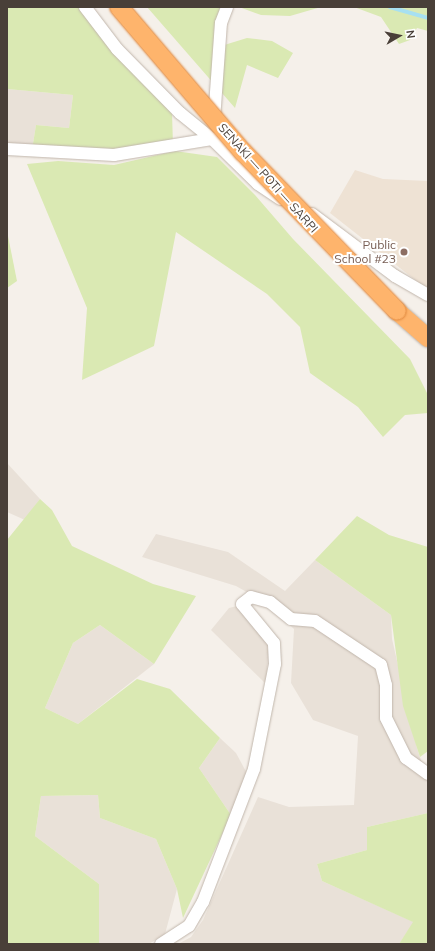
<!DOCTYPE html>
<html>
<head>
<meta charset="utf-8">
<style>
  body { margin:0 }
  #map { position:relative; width:435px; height:951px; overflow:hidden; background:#f5f0ea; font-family:Mulish,sans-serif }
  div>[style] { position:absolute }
  .residential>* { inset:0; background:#e9e1d8 }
  .education>* { inset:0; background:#eee2d4 }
  .green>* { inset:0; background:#dae9b3 }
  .stream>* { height:3.5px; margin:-1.75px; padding:0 1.75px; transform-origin:1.75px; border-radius:1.75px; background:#a7e0f1 }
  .roads { filter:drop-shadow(0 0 1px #c1b6ac) drop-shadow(0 0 1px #c1b6ac) }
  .minor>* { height:12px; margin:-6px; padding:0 6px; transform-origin:6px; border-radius:6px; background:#fff }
  .highway>* { height:18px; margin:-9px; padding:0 9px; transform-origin:9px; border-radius:9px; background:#feb46c }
  .bridges { filter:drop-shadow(0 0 1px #de853a) drop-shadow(0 0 1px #de853a) }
  .highway-bridge>* { height:18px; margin:-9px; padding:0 9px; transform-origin:9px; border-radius:9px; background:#feb46c }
  .dots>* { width:11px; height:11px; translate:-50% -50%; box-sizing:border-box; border:2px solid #fff; border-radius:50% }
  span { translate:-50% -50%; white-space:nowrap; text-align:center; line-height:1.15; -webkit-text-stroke:4px #fff; paint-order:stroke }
  .street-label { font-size:12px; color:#493f38 }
  .education-label { font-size:12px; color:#785e54 }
  .right { translate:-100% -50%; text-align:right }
  .frame { position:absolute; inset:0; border:8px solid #493f38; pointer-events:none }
  .north { position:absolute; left:379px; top:16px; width:40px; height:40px; -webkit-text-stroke:3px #fff; paint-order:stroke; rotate:81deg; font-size:11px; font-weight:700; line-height:16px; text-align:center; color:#493f38 }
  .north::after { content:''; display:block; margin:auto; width:14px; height:18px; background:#493f38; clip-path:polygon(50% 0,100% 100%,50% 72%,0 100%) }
</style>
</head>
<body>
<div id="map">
  <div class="residential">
    <i style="clip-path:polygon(7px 89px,73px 95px,69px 128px,36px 125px,32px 150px,7px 149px)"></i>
    <i style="clip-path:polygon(7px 463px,40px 499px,25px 520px,7px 512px)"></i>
    <i style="clip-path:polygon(156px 534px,228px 552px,285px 591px,315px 560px,391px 615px,392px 639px,417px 748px,428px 782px,428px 813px,367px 827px,367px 850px,317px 864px,322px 881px,414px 922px,399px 944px,178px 944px,191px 937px,203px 920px,258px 797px,289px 807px,354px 805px,358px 736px,313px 720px,291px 683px,294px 629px,268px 604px,236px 586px,142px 557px)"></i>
    <i style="clip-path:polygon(241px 605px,270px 630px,266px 684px,211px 630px,229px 608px)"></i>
    <i style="clip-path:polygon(100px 625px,154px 664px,78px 724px,45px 708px,73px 643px)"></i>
    <i style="clip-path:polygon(220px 738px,236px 753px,250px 779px,231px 815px,199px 768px)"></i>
    <i style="clip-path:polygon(98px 795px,100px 818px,156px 839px,177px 889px,165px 934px,149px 944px,99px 944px,99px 884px,35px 836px,41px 796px)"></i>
  </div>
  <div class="education">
    <i style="clip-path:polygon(355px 170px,383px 179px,428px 181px,428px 290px,330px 213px)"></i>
  </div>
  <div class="green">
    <i style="clip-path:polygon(7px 7px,78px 7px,172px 113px,173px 145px,114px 155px,32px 150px,36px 125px,69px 128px,73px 95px,7px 89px)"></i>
    <i style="clip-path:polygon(147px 7px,227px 7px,221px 46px,247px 38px,272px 41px,293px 53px,278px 78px,247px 65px,235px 108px)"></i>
    <i style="clip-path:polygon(239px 7px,321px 7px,290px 16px,261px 15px)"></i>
    <i style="clip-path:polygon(354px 7px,428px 7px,428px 31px,417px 28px,410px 40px,399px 44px,381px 17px)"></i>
    <i style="clip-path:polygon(175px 151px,217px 157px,255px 195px,293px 239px,410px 359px,428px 395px,428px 413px,405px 415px,383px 437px,358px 407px,310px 373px,300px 327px,267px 294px,176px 232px,154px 346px,82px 380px,87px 308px,27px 164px,58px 161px,114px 165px)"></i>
    <i style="clip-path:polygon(7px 231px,17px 281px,7px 288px)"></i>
    <i style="clip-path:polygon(40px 499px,52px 510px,72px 546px,153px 584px,196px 596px,154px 664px,100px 625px,73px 643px,45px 708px,78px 724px,137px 679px,170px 689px,220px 738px,199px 768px,231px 815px,183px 918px,177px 889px,156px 839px,100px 818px,98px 795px,41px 796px,35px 836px,99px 884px,99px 944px,7px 944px,7px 540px)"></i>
    <i style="clip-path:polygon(357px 516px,389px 535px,428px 547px,428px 751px,420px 757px,403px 706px,391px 615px,315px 560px)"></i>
    <i style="clip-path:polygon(428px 813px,428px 944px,399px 944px,413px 922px,322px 881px,317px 864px,367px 850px,367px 827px)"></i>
  </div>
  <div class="stream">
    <i style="left:390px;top:7px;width:40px;rotate:16deg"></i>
  </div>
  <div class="roads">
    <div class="minor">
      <i style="left:85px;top:7px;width:53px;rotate:52.7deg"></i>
      <i style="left:117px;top:49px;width:90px;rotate:45.5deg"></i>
      <i style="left:180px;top:113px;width:41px;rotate:39.1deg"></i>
      <i style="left:214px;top:120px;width:97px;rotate:-85.9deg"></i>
      <i style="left:221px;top:23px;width:17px;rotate:-69deg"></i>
      <i style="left:7px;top:149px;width:107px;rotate:3.2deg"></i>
      <i style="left:114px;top:155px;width:99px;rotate:-9.3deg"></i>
      <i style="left:212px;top:139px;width:64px;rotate:44.4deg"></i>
      <i style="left:258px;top:184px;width:27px;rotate:34deg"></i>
      <i style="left:312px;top:214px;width:104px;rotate:36.8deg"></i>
      <i style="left:395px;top:276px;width:38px;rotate:30deg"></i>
      <i style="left:161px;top:944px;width:33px;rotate:-33deg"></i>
      <i style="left:189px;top:926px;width:28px;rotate:-60deg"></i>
      <i style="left:203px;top:902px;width:142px;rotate:-69deg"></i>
      <i style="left:254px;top:769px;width:107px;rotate:-78.7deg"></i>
      <i style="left:275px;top:664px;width:21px;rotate:-93deg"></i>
      <i style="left:274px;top:643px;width:50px;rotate:-129.4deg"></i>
      <i style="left:242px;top:604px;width:11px;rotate:-38deg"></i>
      <i style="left:251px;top:597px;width:20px;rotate:15deg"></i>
      <i style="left:270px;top:602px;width:27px;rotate:39deg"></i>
      <i style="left:291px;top:619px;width:24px;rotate:5deg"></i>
      <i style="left:315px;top:621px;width:79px;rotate:33.7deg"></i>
      <i style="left:381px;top:665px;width:21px;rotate:76deg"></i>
      <i style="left:386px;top:685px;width:33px;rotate:90deg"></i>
      <i style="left:386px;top:718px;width:45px;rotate:63.4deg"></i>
      <i style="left:406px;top:758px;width:27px;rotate:36deg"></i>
    </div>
    <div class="highway">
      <i style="left:397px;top:311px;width:41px;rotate:41.1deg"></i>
    </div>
  </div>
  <div class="bridges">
    <div class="highway-bridge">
      <i style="left:119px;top:7px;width:191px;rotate:49.5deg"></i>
      <i style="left:243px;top:152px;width:221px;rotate:45.9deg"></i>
    </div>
  </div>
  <div class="dots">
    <i style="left:404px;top:252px;background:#8d6e63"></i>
  </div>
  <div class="street-label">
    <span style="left:268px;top:178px;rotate:48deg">SENAKI — POTI — SARPI</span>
  </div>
  <div class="education-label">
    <span class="right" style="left:396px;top:252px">Public<br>School #23</span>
  </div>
  <div class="frame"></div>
  <div class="north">N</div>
</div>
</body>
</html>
